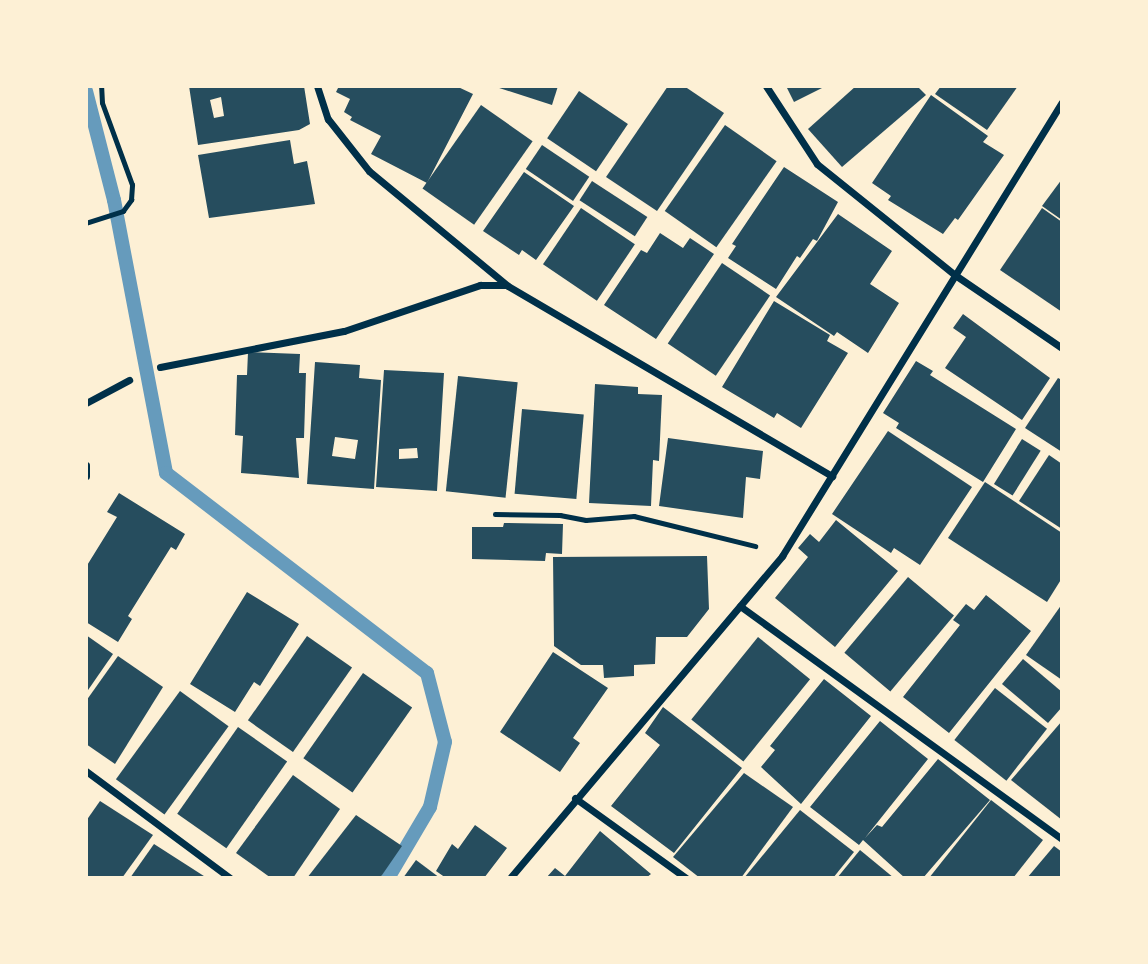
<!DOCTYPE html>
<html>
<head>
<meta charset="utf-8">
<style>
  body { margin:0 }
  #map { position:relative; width:1148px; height:964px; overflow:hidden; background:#fdf0d5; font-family:Arial,sans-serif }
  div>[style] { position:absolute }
  .stream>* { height:14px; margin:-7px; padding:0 7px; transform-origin:7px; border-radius:7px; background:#669bbc }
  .building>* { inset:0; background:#264d5e; transform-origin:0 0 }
  .path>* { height:4.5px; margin:-2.25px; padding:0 2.25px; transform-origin:2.25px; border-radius:2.25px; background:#003049 }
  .minor>* { height:7px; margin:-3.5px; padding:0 3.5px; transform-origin:3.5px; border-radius:3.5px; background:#003049 }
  span { translate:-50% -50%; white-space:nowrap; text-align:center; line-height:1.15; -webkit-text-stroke:7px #fdf0d5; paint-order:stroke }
  .frame { position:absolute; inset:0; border:88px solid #fdf0d5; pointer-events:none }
</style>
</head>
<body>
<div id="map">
  <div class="stream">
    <i style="left:86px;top:91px;width:113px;rotate:75.6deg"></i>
    <i style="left:114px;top:200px;width:278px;rotate:79.2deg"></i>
    <i style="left:166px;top:473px;width:329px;rotate:37.5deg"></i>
    <i style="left:427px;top:673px;width:71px;rotate:75.4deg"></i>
    <i style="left:445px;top:742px;width:67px;rotate:103deg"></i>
    <i style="left:430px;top:807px;width:82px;rotate:120.6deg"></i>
  </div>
  <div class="building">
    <i style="clip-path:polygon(evenodd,189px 86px,304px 86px,310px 124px,299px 130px,198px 145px,189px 86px,221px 97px,224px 116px,214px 118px,210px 100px,221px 97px)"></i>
    <i style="clip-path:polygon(339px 86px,456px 86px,473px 94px,427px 183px,371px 154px,381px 136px,350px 120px,352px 117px,344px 112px,350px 99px,336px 92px)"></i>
    <i style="clip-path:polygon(493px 86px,558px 86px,552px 105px)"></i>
    <i style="clip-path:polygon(668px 86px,684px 86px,724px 113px,657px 211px,606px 177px)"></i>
    <i style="clip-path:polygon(786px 86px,826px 86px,794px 102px)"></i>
    <i style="clip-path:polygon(856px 86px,917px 86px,926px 95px,842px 167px,808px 129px)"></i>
    <i style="clip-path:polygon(941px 86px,1018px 86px,987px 130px,935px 94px)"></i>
    <i style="left:579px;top:91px;width:59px;height:57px;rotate:34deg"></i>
    <i style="clip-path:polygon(931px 95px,988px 136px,983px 142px,1004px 155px,958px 220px,955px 218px,943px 234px,888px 200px,891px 196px,872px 183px)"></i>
    <i style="left:481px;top:105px;width:63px;height:102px;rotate:35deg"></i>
    <i style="left:725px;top:125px;width:63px;height:105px;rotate:35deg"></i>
    <i style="clip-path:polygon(290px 140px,294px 164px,307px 161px,315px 204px,209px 218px,198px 155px)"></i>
    <i style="left:542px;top:145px;width:57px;height:29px;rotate:34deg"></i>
    <i style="clip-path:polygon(784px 167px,838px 202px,817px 241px,813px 239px,800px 258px,797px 256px,776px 289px,728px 258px,736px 246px,732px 244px)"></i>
    <i style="clip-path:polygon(524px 172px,574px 206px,536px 260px,522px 250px,519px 255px,483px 231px)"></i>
    <i style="clip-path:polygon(1062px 179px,1062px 220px,1042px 206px)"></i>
    <i style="left:592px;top:181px;width:66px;height:23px;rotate:33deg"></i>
    <i style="left:581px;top:208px;width:65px;height:68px;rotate:34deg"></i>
    <i style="clip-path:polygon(1042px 208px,1062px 222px,1062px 312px,1000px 270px)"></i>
    <i style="clip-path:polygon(838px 214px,892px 251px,870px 284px,899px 303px,868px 353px,837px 332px,834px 336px,776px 297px)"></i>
    <i style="clip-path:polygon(660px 233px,683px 248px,690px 238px,714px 254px,656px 339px,604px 305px,641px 250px,647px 253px)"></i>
    <i style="left:722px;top:263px;width:58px;height:97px;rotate:34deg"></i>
    <i style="clip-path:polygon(774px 301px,830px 335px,827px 341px,848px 353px,801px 428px,777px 413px,774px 418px,722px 387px)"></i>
    <i style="clip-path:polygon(963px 314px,1050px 378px,1022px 420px,945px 368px,966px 337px,953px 328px)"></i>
    <i style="clip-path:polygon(248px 352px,300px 354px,299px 373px,306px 373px,304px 438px,296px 438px,299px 478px,241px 473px,243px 436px,235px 435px,237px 375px,247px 375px)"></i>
    <i style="clip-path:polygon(916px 361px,933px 371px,930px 375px,1016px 429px,983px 482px,896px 428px,899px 423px,883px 413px)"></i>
    <i style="clip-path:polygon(evenodd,315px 362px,360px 365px,359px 378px,381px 380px,374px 489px,307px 484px,315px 362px,335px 437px,358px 440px,355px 459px,332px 456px,335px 437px)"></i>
    <i style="clip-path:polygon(evenodd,384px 370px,444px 373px,437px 491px,376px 487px,384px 370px,417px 448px,418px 458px,399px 459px,399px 449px,417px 448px)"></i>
    <i style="left:458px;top:376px;width:60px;height:116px;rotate:6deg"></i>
    <i style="clip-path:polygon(1058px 378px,1062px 380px,1062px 452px,1025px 428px)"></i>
    <i style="clip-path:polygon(595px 384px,638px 387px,638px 394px,662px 395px,659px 461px,653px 460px,651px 506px,589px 503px)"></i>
    <i style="left:522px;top:409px;width:62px;height:85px;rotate:5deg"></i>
    <i style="clip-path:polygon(888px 431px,972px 487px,920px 565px,894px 548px,891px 553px,832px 514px)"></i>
    <i style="clip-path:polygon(668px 438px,763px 451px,760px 479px,746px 477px,743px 518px,659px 506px)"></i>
    <i style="left:1022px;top:439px;width:22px;height:53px;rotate:32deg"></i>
    <i style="clip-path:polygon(1049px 455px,1062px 464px,1062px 529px,1019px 501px)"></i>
    <i style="clip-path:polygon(985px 482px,1062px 533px,1062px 578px,1047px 602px,948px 538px)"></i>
    <i style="clip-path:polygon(119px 493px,185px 534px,176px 550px,171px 547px,128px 616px,132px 619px,118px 642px,86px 622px,86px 567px,117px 517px,107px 512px)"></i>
    <i style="clip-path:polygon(836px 520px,898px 571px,835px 647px,775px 598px,808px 557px,798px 548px,810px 534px,819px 542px)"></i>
    <i style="clip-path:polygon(504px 523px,563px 524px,562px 554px,546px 553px,545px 561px,472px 559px,472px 527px,503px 527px)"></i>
    <i style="clip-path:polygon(707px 556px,709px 609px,687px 637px,656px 637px,655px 664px,634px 665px,634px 676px,604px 678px,603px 665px,581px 665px,554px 646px,553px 557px)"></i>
    <i style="left:908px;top:577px;width:60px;height:99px;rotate:40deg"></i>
    <i style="clip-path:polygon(247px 592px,299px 624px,260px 686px,254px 682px,235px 712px,190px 684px)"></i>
    <i style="clip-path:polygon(986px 595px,1031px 631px,949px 733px,903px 697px,960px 625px,953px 620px,966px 604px,974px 610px)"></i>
    <i style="clip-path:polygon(1062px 604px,1062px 680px,1026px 655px)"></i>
    <i style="clip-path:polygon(86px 635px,113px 654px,86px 693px)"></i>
    <i style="left:307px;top:636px;width:55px;height:103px;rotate:35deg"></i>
    <i style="left:758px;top:637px;width:67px;height:106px;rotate:39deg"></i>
    <i style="clip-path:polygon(553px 652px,608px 688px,573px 738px,580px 743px,560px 772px,500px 732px)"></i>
    <i style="clip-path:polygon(118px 656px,163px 687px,115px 764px,86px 744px,86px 701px)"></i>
    <i style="clip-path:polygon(1023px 659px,1062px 692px,1062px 707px,1048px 723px,1002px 684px)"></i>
    <i style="left:363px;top:673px;width:60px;height:104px;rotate:35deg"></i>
    <i style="clip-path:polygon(824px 679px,871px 716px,801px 804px,761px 767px,775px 750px,770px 746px)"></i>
    <i style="left:995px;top:688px;width:66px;height:66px;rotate:38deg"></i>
    <i style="left:180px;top:691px;width:60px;height:109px;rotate:36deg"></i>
    <i style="clip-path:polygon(663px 707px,742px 768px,674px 853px,611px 806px,660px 745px,645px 733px)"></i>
    <i style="clip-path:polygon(880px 721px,928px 759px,865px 838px,877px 825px,882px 827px,938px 759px,990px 800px,923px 878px,905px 878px,863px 840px,859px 845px,810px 807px)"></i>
    <i style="clip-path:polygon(1062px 721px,1062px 820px,1011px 780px)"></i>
    <i style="left:238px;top:727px;width:60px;height:106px;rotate:35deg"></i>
    <i style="clip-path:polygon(744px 773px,793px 807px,741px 878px,700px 878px,673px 857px)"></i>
    <i style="clip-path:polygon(293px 775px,340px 809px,293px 878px,271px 878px,236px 853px)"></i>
    <i style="clip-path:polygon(991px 800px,1043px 840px,1013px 878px,929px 878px)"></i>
    <i style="clip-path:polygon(100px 801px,153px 835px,122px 878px,86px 878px,86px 821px)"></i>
    <i style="clip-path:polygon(800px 810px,854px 852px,833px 878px,744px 878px)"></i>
    <i style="clip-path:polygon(356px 815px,402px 846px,380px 878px,307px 878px)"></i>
    <i style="clip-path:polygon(475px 825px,507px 848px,484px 878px,446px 878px,436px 871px,452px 844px,458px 849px)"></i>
    <i style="clip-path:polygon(600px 831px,651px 874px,646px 878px,546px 878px,555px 868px,565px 876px)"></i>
    <i style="clip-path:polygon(154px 844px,207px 878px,130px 878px)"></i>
    <i style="clip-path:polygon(1054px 846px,1062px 852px,1062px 878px,1027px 878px)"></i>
    <i style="clip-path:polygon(860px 850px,894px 878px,837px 878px)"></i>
    <i style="clip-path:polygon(416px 860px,440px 878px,403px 878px)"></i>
  </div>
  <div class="path">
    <i style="left:86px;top:223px;width:39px;rotate:-18deg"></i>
    <i style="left:123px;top:211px;width:14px;rotate:-54deg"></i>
    <i style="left:131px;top:200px;width:15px;rotate:-86deg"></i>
    <i style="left:132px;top:185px;width:87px;rotate:-110.1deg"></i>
    <i style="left:102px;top:103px;width:17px;rotate:-93deg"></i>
    <i style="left:495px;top:514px;width:65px;rotate:0.9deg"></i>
    <i style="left:560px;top:515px;width:26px;rotate:11deg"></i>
    <i style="left:586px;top:520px;width:48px;rotate:-4.8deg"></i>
    <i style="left:634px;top:516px;width:125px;rotate:13.9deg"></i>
  </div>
  <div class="minor">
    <i style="left:317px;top:86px;width:35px;rotate:72deg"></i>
    <i style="left:328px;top:119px;width:66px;rotate:51.7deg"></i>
    <i style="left:369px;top:171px;width:180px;rotate:39.6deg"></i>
    <i style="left:508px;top:286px;width:376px;rotate:30.4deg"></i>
    <i style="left:766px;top:86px;width:93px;rotate:56.8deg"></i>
    <i style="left:817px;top:164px;width:177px;rotate:38.8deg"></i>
    <i style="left:955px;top:275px;width:130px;rotate:34.3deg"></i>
    <i style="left:160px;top:367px;width:187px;rotate:-11.1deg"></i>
    <i style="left:344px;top:331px;width:144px;rotate:-18.7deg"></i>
    <i style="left:480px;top:285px;width:25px"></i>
    <i style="left:86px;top:403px;width:49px;rotate:-28.1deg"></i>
    <i style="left:86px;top:465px;width:11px;rotate:90deg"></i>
    <i style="left:740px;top:606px;width:397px;rotate:35.9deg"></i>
    <i style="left:86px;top:771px;width:179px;rotate:36.6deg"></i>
    <i style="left:575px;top:798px;width:137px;rotate:35.8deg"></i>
    <i style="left:510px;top:878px;width:422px;rotate:-49.8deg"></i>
    <i style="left:782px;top:556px;width:533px;rotate:-58.34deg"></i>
  </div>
  <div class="frame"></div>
</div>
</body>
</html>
